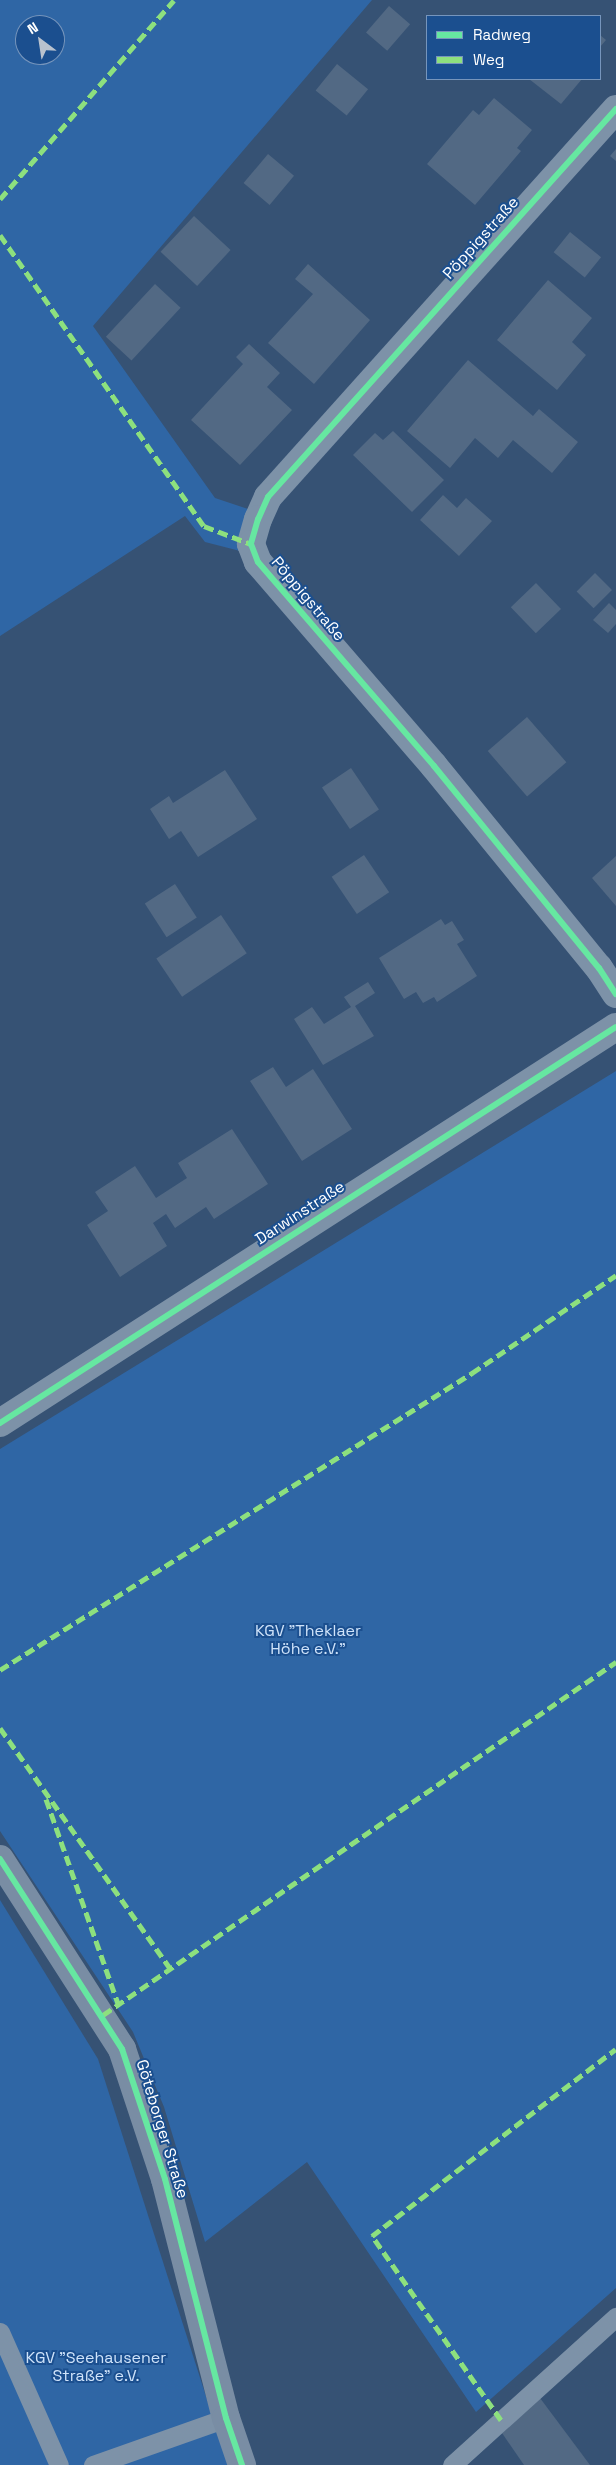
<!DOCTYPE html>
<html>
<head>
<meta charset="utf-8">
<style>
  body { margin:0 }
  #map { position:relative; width:616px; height:2465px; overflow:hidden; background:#365274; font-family:"Space Grotesk",sans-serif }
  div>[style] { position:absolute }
  .green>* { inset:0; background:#2f66a5 }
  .building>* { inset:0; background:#526984; transform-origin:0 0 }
  .lane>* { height:19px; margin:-9.5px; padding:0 9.5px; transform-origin:9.5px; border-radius:9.5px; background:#7d92a8 }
  .street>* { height:28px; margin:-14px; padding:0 14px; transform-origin:14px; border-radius:14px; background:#7d92a8 }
  .secondary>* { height:28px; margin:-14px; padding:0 14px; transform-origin:14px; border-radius:14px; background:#798da4 }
  .quiet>* { height:5px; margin-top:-2.5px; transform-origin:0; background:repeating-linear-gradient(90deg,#8de07e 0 10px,transparent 0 15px) }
  .cycleway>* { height:6px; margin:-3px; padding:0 3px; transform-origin:3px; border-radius:3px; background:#66e7a1 }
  span { translate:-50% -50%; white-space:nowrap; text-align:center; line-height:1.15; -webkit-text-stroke:4px #1b4f8f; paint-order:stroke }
  .street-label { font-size:16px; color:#fff }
  .park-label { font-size:16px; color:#cfe3fa }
  .legend { position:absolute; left:426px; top:15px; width:175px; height:65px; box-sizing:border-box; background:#1b4f8f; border:1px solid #7695bc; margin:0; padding:6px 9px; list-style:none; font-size:15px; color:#fff }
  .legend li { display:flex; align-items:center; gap:10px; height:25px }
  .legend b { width:25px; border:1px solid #7695bc }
  .north { position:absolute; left:15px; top:15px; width:50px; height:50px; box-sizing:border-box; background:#1b4f8f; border:1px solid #7695bc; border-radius:50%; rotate:329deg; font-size:14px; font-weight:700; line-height:20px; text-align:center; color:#fff }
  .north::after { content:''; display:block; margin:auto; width:18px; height:22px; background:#b9c2ce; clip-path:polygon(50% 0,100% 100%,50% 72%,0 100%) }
</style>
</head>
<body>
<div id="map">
  <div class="green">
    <i style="clip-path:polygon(evenodd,0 0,372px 0,93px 326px,215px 498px,248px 509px,244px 552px,205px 542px,185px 516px,0 636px,0 0,25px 25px,55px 25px,55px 55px,25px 55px,25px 25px)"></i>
    <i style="clip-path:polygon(616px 1071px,616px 2288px,476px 2412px,307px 2162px,205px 2242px,164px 2107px,133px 2032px,0 1831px,0 1449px)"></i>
    <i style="clip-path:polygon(0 1900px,98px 2059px,228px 2465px,0 2465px)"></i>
  </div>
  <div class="building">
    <i style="left:389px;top:6px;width:28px;height:35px;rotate:41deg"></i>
    <i style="clip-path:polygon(600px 35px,606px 40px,600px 47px)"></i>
    <i style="left:337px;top:64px;width:40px;height:34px;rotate:39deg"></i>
    <i style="clip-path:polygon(529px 79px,582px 79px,561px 104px)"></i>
    <i style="clip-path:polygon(494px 98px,532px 130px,517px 148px,521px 151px,475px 205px,427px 164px,473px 110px,479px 115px)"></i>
    <i style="clip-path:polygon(616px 149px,616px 161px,610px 156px)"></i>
    <i style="left:268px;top:154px;width:34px;height:38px;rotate:40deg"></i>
    <i style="left:194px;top:216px;width:50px;height:49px;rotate:43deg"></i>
    <i style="left:570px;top:232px;width:40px;height:26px;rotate:39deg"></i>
    <i style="clip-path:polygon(308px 264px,370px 320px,314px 384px,268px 343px,313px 294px,295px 279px)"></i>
    <i style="clip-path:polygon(548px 280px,592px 318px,572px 342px,586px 355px,557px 390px,497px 340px)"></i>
    <i style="left:155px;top:284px;width:35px;height:72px;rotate:43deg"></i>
    <i style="clip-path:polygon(249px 344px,280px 373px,267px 387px,292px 410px,240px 465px,191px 420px,243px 364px,236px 357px)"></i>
    <i style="clip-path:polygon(468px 360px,533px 416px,539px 409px,578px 442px,552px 473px,513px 440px,498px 458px,475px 438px,450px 468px,407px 431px)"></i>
    <i style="clip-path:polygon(393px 431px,444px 480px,412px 512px,353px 455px,375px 433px,383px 440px)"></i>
    <i style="clip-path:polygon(443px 495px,457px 508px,466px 498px,492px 521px,459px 556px,420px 520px)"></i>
    <i style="left:595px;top:573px;width:24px;height:26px;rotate:45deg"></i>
    <i style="left:536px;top:583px;width:36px;height:35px;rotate:46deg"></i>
    <i style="clip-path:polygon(609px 603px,616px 610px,616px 624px,608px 633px,593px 620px)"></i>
    <i style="left:527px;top:717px;width:60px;height:52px;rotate:49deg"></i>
    <i style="left:351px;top:768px;width:50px;height:35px;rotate:56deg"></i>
    <i style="clip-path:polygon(225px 770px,257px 819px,198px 857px,181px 831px,169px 839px,150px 809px,169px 796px,173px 803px)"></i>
    <i style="left:364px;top:855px;width:45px;height:39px;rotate:56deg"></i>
    <i style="clip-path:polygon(616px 856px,616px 906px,592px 878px)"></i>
    <i style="left:175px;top:884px;width:40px;height:36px;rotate:57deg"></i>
    <i style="left:221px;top:915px;width:46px;height:78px;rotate:56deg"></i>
    <i style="clip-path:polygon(441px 919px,445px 925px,452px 921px,464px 940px,457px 944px,477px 976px,437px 1002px,434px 997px,423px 1003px,416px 992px,404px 999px,379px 958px)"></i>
    <i style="clip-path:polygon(368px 982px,375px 993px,355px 1006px,374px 1036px,323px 1065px,294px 1019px,312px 1007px,324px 1024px,351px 1007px,344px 997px)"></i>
    <i style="clip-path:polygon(273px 1067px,286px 1087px,313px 1069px,352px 1129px,302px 1161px,250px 1081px)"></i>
    <i style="clip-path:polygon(232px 1129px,268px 1184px,214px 1219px,206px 1207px,175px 1228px,166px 1214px,153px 1223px,167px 1246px,120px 1277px,87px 1225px,108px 1211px,95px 1192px,135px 1166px,156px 1198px,187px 1178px,178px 1163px)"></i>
    <i style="clip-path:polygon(540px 2398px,590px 2465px,524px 2465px,502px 2433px)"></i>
  </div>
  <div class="lane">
    <i style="left:0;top:2332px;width:145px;rotate:66.1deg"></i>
    <i style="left:93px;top:2465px;width:141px;rotate:-19.5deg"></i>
    <i style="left:452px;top:2465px;width:221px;rotate:-42.1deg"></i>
  </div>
  <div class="street">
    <i style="left:616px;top:109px;width:521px;rotate:131.89deg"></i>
    <i style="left:268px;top:497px;width:24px;rotate:114deg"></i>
    <i style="left:258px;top:519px;width:26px;rotate:106deg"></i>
    <i style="left:251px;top:544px;width:19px;rotate:69deg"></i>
    <i style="left:258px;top:562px;width:269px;rotate:49.2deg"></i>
    <i style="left:434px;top:766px;width:261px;rotate:50.8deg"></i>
    <i style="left:599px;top:968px;width:31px;rotate:57deg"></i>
    <i style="left:0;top:1423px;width:732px;rotate:-32.74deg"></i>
  </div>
  <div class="secondary">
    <i style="left:0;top:1859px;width:226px;rotate:57.3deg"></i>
    <i style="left:122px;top:2049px;width:137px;rotate:71.7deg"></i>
    <i style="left:165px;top:2179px;width:247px;rotate:75.7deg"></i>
    <i style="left:226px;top:2418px;width:50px;rotate:71.2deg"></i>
  </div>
  <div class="quiet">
    <i style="left:0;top:199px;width:264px;rotate:-48.8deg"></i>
    <i style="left:0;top:235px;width:355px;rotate:55deg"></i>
    <i style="left:204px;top:526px;width:50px;rotate:21deg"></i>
    <i style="left:0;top:1670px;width:558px;rotate:-32.18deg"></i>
    <i style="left:472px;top:1373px;width:174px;rotate:-34.2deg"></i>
    <i style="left:0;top:1728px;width:294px;rotate:54.7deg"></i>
    <i style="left:46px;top:1799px;width:217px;rotate:70.6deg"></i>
    <i style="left:103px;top:2015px;width:623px;rotate:-34.53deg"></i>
    <i style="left:501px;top:2420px;width:225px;rotate:-125deg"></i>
    <i style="left:372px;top:2236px;width:307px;rotate:-37.5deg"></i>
  </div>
  <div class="cycleway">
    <i style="left:616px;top:109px;width:521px;rotate:131.89deg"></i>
    <i style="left:268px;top:497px;width:24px;rotate:114deg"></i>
    <i style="left:258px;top:519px;width:26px;rotate:106deg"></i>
    <i style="left:251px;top:544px;width:19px;rotate:69deg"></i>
    <i style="left:258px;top:562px;width:269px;rotate:49.2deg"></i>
    <i style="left:434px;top:766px;width:261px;rotate:50.8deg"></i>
    <i style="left:599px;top:968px;width:31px;rotate:57deg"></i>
    <i style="left:0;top:1423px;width:732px;rotate:-32.74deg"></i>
    <i style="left:0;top:1859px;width:226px;rotate:57.3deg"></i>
    <i style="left:122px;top:2049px;width:137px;rotate:71.7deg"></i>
    <i style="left:165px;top:2179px;width:247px;rotate:75.7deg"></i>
    <i style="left:226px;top:2418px;width:50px;rotate:71.2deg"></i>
  </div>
  <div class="street-label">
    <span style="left:481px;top:238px;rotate:-48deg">Pöppigstraße</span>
    <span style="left:308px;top:599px;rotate:50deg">Pöppigstraße</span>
    <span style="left:300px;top:1213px;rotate:-33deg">Darwinstraße</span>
    <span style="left:162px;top:2129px;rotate:73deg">Göteborger Straße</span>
  </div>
  <div class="park-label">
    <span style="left:308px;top:1640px">KGV "Theklaer<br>Höhe e.V."</span>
    <span style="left:96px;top:2367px">KGV "Seehausener<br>Straße" e.V.</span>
  </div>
  <ul class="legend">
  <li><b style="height:6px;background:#66e7a1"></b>Radweg</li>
  <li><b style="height:6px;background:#8de07e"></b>Weg</li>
  </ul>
  <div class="north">N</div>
</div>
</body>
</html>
